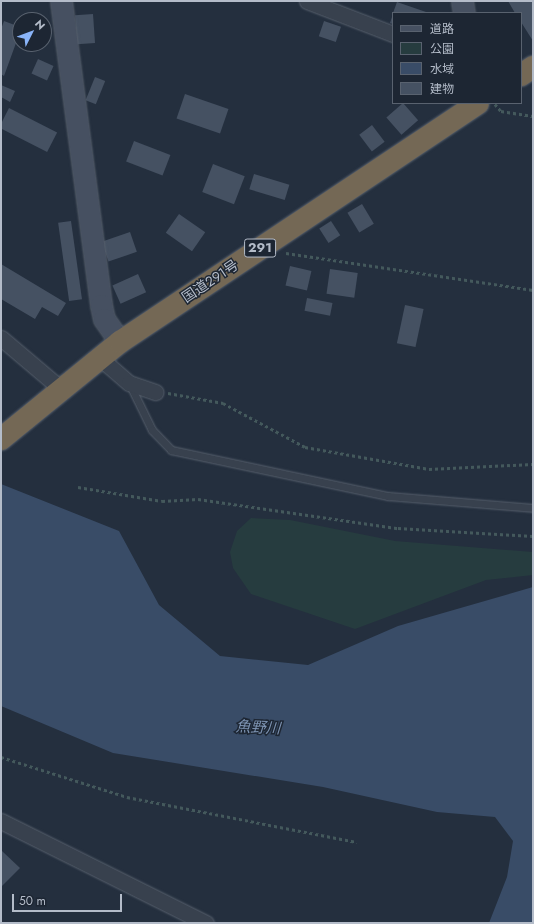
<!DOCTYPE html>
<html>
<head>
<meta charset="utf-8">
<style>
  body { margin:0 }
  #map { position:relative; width:534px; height:924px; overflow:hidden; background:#242f3e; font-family:Jost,"Noto Sans JP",sans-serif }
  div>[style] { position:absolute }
  .green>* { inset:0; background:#263c3f }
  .water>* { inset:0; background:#394c67 }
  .building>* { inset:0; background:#455162; transform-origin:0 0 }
  .path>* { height:2.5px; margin-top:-1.25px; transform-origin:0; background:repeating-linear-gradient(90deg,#44595c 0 3px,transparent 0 6px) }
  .roads { filter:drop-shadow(0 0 1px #565f6c) drop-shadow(0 0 1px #565f6c) }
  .lane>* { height:7px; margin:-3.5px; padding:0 3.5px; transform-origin:3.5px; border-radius:3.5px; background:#38414e }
  .street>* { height:15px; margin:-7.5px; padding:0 7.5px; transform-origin:7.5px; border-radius:7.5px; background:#38414e }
  .secondary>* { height:21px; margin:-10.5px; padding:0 10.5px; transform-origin:10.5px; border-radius:10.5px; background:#465061 }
  .highway>* { height:22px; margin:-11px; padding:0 11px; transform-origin:11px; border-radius:11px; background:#746855 }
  span { translate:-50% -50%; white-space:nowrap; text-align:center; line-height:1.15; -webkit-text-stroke:3px #1d2633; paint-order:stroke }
  .shield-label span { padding:1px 3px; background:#1d2633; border:1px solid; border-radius:3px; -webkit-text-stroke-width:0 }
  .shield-label { font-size:13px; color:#b4bcc9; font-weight:700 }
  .street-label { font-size:14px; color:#b4bcc9 }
  .water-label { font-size:15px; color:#7c92b1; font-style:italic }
  .frame { position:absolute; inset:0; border:2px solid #b4bcc9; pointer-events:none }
  .legend { position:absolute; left:392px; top:12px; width:130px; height:92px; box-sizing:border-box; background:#1d2633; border:1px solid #59626f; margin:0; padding:5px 7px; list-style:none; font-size:12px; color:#b4bcc9 }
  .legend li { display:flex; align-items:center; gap:8px; height:20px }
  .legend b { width:20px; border:1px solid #59626f }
  .north { position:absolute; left:12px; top:12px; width:40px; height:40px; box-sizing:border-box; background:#1d2633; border:1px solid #59626f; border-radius:50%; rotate:48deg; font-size:11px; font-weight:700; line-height:16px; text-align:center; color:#b4bcc9 }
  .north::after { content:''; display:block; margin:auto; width:14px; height:18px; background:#8ab4f8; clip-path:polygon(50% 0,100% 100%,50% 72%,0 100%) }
  .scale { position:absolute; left:12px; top:894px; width:110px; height:18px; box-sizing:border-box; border:2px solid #b4bcc9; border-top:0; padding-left:5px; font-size:12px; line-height:14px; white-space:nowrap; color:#b4bcc9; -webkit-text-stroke:3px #1d2633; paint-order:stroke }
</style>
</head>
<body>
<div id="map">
  <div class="green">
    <i style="clip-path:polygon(251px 518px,290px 520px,395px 541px,533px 552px,533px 575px,486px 580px,355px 629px,251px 594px,233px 568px,230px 552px,237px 531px)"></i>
  </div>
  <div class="water">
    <i style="clip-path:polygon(1px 484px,119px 531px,159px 605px,220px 656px,308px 665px,398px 626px,533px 587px,533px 923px,489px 923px,507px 877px,513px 841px,495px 817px,437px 812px,323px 787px,113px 753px,1px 706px)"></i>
  </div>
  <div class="building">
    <i style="clip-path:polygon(508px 1px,533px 1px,533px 41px,521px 22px,521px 13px,515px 13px)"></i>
    <i style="clip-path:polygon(397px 2px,426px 12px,426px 13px,393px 13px)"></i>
    <i style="left:93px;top:14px;width:29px;height:18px;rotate:86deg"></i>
    <i style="clip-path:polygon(393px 14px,393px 24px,390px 23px)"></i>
    <i style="clip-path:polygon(4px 21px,20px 27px,20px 44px,24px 44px,24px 46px,16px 43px,4px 76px,1px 74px,1px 29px)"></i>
    <i style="left:324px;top:21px;width:18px;height:16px;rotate:19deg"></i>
    <i style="left:38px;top:59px;width:17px;height:16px;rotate:24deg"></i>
    <i style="left:95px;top:77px;width:11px;height:25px;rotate:22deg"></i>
    <i style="clip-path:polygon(1px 85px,15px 91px,10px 102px,1px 97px)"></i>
    <i style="left:185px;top:94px;width:46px;height:26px;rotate:19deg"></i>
    <i style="left:403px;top:103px;width:23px;height:22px;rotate:49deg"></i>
    <i style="left:9px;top:108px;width:54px;height:22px;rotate:27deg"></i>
    <i style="left:372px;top:125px;width:21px;height:16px;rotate:53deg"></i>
    <i style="left:134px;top:141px;width:39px;height:22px;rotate:21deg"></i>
    <i style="left:213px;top:164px;width:34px;height:30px;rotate:21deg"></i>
    <i style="left:254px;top:174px;width:37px;height:16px;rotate:17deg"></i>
    <i style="left:362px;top:204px;width:23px;height:17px;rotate:59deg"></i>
    <i style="left:179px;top:214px;width:32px;height:23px;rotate:35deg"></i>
    <i style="left:71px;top:221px;width:79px;height:13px;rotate:82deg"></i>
    <i style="left:331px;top:221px;width:17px;height:14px;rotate:57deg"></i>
    <i style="left:130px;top:232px;width:21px;height:30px;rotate:71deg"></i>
    <i style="clip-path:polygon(1px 264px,66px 303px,58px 316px,42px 307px,35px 319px,1px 299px)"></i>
    <i style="left:290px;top:266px;width:22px;height:20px;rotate:13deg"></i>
    <i style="left:330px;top:269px;width:28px;height:25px;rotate:8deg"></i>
    <i style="left:138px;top:274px;width:20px;height:28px;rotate:66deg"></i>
    <i style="left:307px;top:298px;width:26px;height:13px;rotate:11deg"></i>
    <i style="left:405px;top:305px;width:19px;height:39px;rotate:12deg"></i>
    <i style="clip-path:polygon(2px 851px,20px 868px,1px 887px,1px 852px)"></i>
  </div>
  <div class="path">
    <i style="left:495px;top:104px;width:9px;rotate:49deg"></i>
    <i style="left:501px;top:111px;width:32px;rotate:9deg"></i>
    <i style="left:286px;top:253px;width:250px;rotate:8.5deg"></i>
    <i style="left:168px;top:393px;width:56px;rotate:10.3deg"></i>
    <i style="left:223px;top:403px;width:93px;rotate:28.2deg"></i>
    <i style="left:305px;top:447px;width:126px;rotate:10.1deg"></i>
    <i style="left:429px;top:469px;width:104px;rotate:-2.8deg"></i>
    <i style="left:78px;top:487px;width:85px;rotate:9.5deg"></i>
    <i style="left:162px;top:501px;width:36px;rotate:-3deg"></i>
    <i style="left:198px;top:499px;width:202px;rotate:8.3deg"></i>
    <i style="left:398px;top:528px;width:135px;rotate:3.4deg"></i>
    <i style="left:1px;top:757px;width:132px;rotate:17.6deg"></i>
    <i style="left:127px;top:797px;width:234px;rotate:11.1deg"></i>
  </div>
  <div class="roads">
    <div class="lane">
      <i style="left:129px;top:383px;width:52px;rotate:63.9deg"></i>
      <i style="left:152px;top:430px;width:28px;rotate:46deg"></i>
      <i style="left:171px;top:450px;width:222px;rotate:12deg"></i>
      <i style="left:388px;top:496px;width:145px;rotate:4.7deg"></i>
    </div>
    <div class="street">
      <i style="left:307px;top:1px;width:92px;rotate:21deg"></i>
      <i style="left:1px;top:338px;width:77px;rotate:40.3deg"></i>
      <i style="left:100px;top:358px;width:38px;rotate:41deg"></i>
      <i style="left:129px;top:383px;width:28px;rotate:19deg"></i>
      <i style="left:1px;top:821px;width:229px;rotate:26.5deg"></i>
    </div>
    <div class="secondary">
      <i style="left:61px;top:1px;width:307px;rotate:82.5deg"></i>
      <i style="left:101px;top:305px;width:14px;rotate:78deg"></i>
      <i style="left:104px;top:319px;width:28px;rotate:55deg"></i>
      <i style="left:462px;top:1px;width:12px;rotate:81deg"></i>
    </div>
    <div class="highway">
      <i style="left:521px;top:75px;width:14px;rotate:-34deg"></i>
      <i style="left:1px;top:439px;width:154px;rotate:-39.2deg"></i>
      <i style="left:120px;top:342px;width:430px;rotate:-33.7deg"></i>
    </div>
  </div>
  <div class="shield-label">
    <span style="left:260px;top:248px">291</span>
  </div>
  <div class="street-label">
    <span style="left:210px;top:281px;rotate:-34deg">国道291号</span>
  </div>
  <div class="water-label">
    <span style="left:258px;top:728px;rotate:3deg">魚野川</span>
  </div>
  <div class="frame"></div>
  <ul class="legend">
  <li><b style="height:5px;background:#465061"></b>道路</li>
  <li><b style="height:11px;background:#263c3f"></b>公園</li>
  <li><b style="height:11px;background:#394c67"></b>水域</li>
  <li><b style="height:11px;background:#455162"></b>建物</li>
  </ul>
  <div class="north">N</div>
  <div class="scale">50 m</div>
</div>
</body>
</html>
